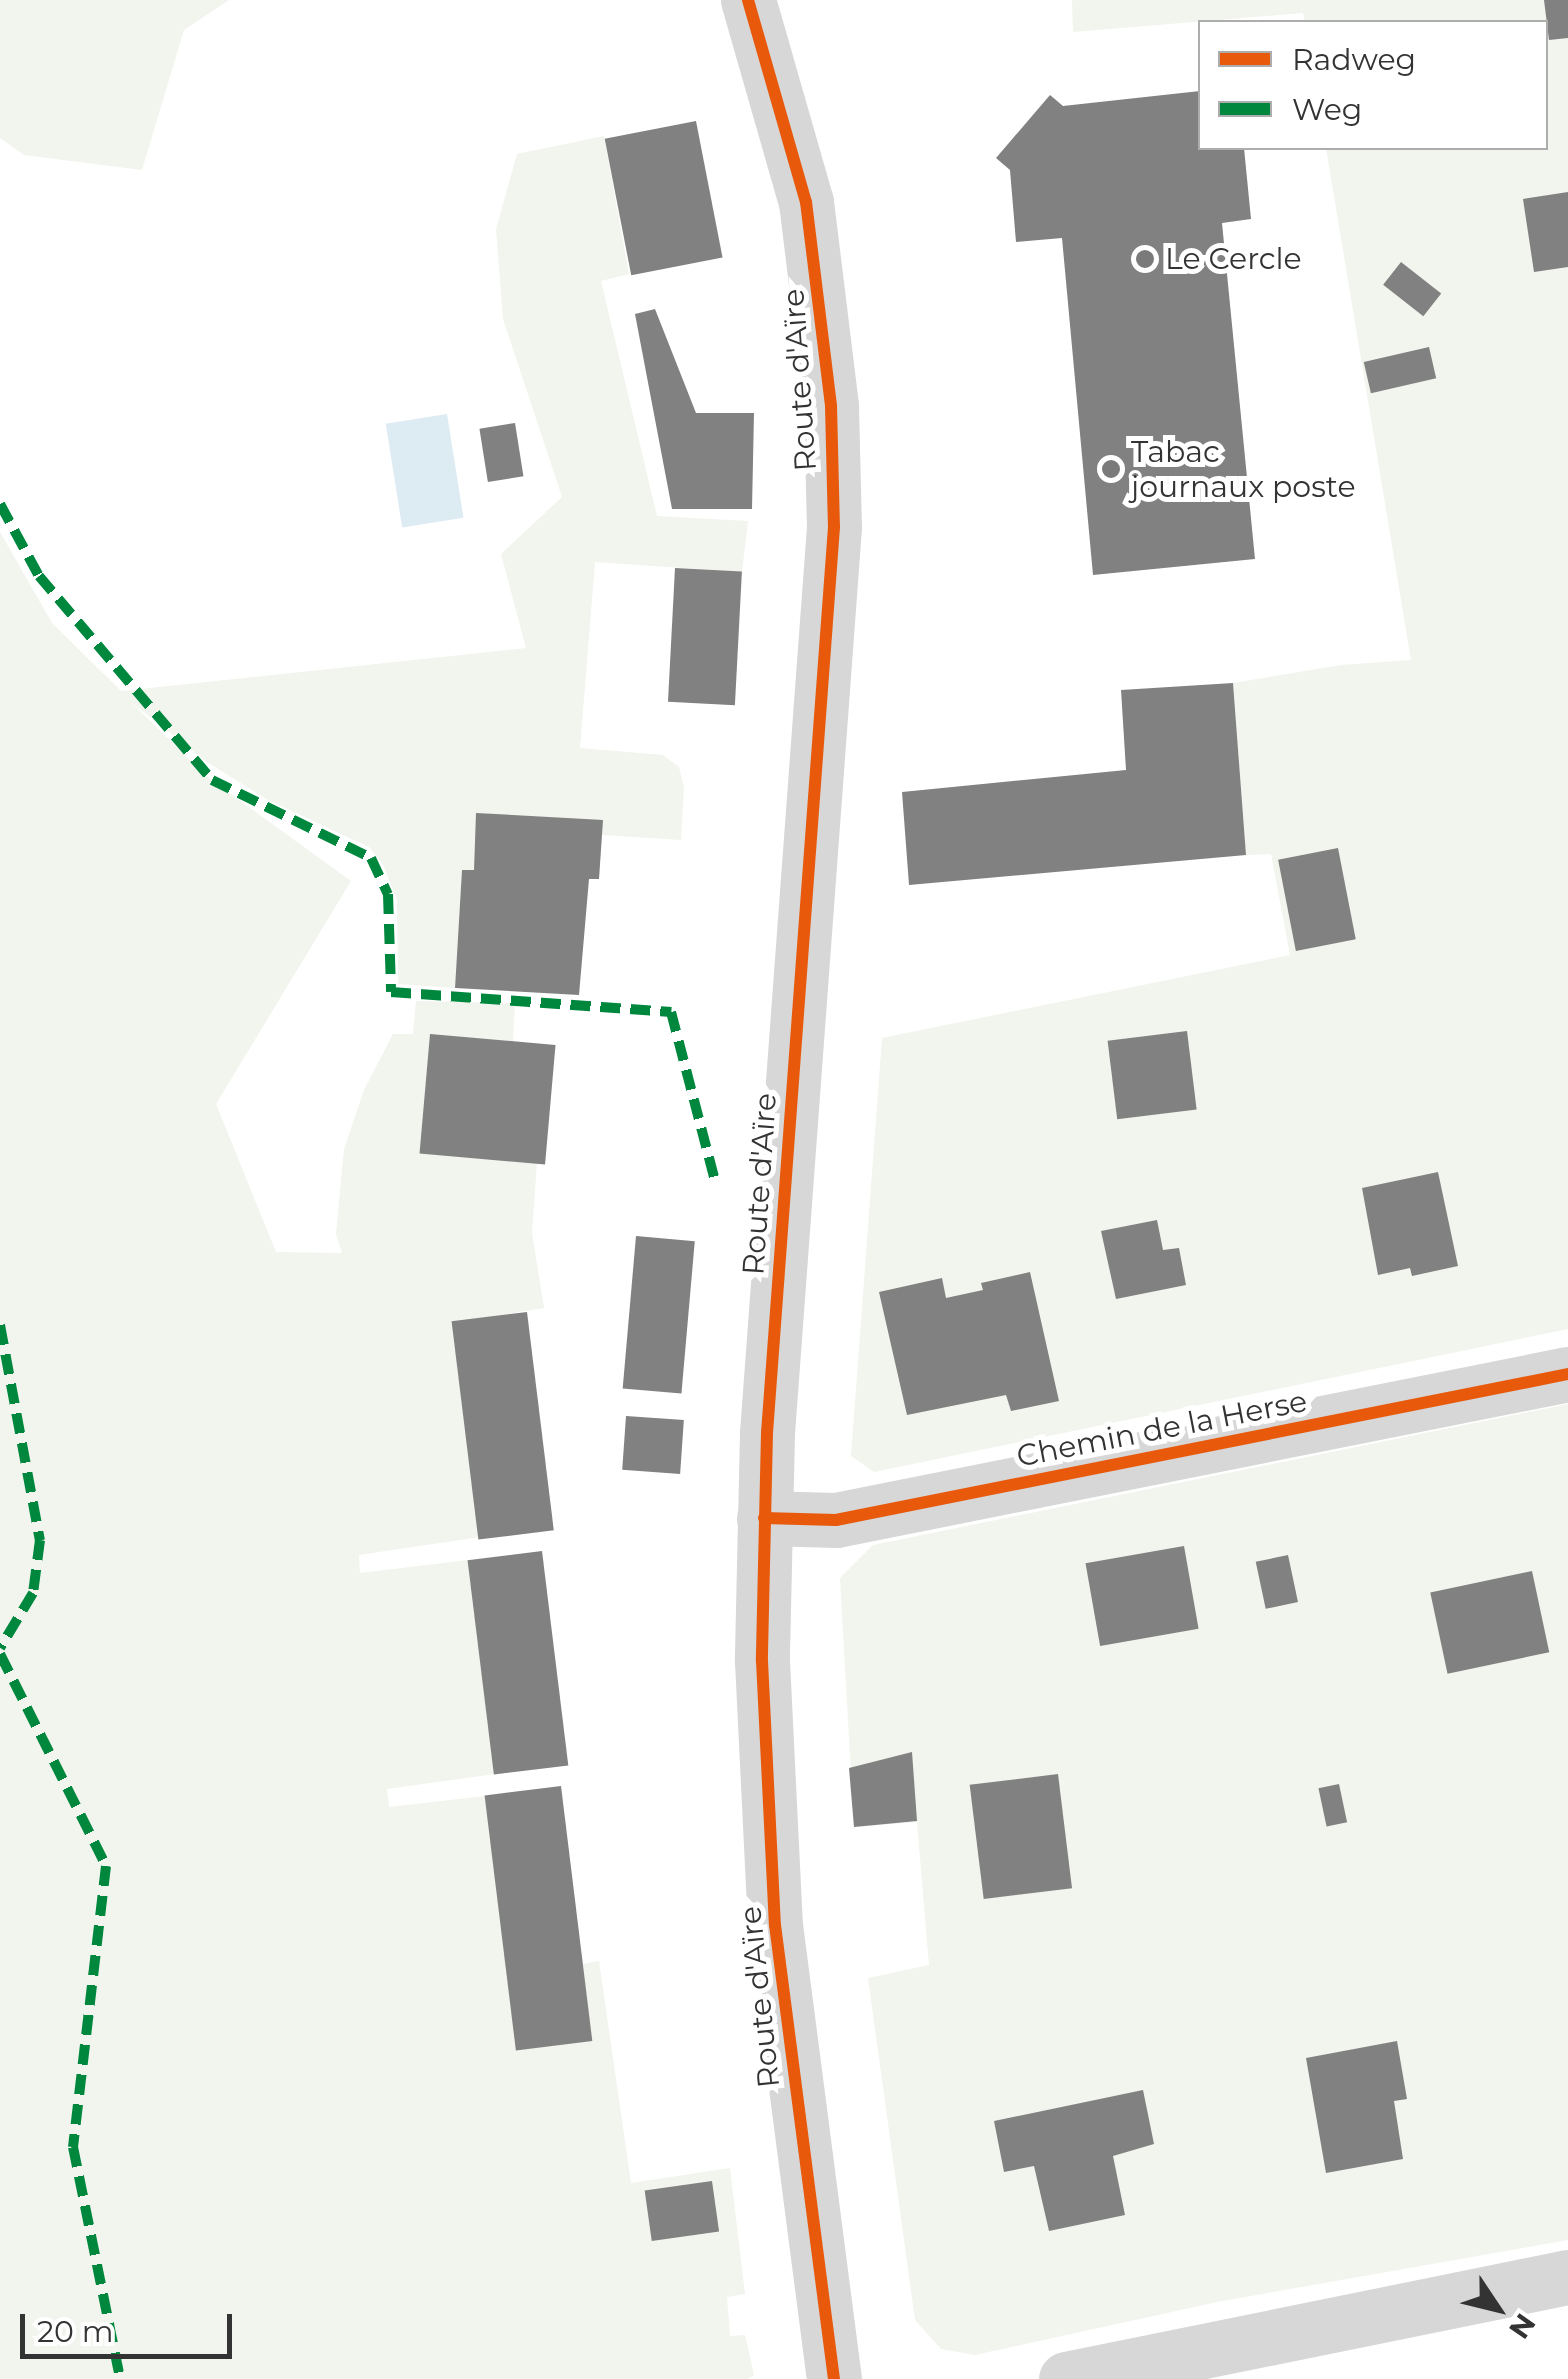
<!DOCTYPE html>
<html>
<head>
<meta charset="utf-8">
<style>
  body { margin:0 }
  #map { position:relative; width:1568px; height:2379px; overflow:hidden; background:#fff; font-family:Montserrat,sans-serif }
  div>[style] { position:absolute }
  .green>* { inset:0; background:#f1f5ed }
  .water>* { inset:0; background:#ddebf3; transform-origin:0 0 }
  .building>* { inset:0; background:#818181; transform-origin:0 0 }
  .minor>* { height:55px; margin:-27.5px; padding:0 27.5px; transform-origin:27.5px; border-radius:27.5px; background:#d7d7d7 }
  .tertiary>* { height:55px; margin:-27.5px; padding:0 27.5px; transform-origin:27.5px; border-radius:27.5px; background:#d7d7d7 }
  .quiet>* { height:10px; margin-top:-5px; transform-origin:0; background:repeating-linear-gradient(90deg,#00873e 0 20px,transparent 0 30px) }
  .cycleway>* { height:12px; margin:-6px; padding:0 6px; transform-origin:6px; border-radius:6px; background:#e8590c }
  .dots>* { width:28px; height:28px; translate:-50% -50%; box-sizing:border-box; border:5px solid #fff; border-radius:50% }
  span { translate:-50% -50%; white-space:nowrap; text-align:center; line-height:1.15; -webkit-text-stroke:10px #fff; paint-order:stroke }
  .poi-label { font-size:30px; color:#333 }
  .left { translate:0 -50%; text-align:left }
  .street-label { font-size:30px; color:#333 }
  .legend { position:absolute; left:1198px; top:20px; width:350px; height:130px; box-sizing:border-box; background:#fff; border:2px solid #adadad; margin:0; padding:12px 18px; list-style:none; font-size:30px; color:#333 }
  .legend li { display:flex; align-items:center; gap:20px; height:50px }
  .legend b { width:50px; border:2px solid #adadad }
  .north { position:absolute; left:1448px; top:2259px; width:100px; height:100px; -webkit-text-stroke:8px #fff; paint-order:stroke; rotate:125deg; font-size:28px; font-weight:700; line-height:40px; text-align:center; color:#333 }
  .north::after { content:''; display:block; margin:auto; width:35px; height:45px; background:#333; clip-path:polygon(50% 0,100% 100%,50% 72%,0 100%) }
  .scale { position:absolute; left:20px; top:2314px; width:212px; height:45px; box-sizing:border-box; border:5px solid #333; border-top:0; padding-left:12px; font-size:30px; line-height:35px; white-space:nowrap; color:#333; -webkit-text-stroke:8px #fff; paint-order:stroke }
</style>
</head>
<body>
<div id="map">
  <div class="green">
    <i style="clip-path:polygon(0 0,229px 0,184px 30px,142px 170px,24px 155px,0 138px)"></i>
    <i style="clip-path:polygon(1072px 0,1568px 0,1568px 1329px,874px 1472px,851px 1456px,882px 1038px,1290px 955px,1271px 854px,1246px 855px,1233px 683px,1341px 665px,1411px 660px,1326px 148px,1546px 148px,1546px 22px,1305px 22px,1303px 13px,1073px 32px)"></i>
    <i style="clip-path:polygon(604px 136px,629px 274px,601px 281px,657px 516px,748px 521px,742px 572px,595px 562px,580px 748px,663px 755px,679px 767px,684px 787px,681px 840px,602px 835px,599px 879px,462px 870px,455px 988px,398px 984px,397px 899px,383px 865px,369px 847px,266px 799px,207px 762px,131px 702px,206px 776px,351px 881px,216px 1104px,276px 1252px,342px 1253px,336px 1234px,344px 1149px,364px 1090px,393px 1034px,413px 1034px,416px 1001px,515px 1003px,513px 1041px,426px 1093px,421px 1153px,537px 1162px,532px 1233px,544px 1308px,452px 1323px,480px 1537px,359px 1555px,360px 1573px,468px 1560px,495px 1774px,387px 1789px,389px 1807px,485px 1796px,504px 1941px,582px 1964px,599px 1961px,631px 2183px,730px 2168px,745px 2294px,727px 2297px,730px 2336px,745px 2335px,754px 2375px,748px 2379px,0 2379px,0 532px,52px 623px,121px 691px,526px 648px,501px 554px,562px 497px,503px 319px,496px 229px,517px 154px)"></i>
    <i style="clip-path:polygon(1568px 1404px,1568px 2240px,1222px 2301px,975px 2355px,941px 2349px,915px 2320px,868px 1978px,929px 1965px,917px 1822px,854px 1827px,840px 1578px,873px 1545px)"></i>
  </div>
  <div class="water">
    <i style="left:447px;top:414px;width:105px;height:62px;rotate:81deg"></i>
  </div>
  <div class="building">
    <i style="clip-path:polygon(1544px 0,1568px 0,1568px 38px,1549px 40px)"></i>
    <i style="clip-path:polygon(1200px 91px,1200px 148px,1244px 148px,1251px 219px,1222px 223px,1255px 559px,1093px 575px,1062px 238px,1016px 242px,1010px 170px,996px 158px,1050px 95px,1063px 106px)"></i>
    <i style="left:696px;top:121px;width:139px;height:93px;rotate:79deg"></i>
    <i style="clip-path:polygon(1568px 192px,1568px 267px,1534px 272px,1523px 199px)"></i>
    <i style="left:1401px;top:262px;width:51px;height:29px;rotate:38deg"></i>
    <i style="clip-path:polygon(655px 309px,696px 413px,754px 413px,752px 509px,672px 509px,635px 314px)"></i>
    <i style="left:1429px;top:347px;width:32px;height:67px;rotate:77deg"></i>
    <i style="left:515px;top:423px;width:54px;height:36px;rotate:81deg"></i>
    <i style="left:675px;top:568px;width:67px;height:134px;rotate:3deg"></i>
    <i style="clip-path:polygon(1233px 683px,1246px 855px,909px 885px,902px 792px,1126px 770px,1121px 690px)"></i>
    <i style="clip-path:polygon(476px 813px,603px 820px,599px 879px,589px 879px,579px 995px,455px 988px,462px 870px,474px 870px)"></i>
    <i style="left:1338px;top:848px;width:93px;height:61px;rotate:79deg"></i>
    <i style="left:1187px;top:1031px;width:79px;height:80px;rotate:83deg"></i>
    <i style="left:430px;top:1034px;width:126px;height:120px;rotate:5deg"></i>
    <i style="clip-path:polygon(1438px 1172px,1458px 1266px,1412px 1276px,1410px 1268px,1378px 1275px,1362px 1188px)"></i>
    <i style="clip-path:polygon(1157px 1220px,1163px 1250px,1179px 1248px,1186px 1285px,1116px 1299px,1101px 1231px)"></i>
    <i style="left:636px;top:1236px;width:59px;height:153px;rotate:5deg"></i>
    <i style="clip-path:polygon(1030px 1272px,1059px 1401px,1011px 1411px,1006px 1395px,907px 1415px,879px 1292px,942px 1278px,946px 1298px,983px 1290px,981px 1283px)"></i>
    <i style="left:527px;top:1312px;width:220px;height:76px;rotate:83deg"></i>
    <i style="left:626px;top:1416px;width:58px;height:54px;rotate:4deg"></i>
    <i style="left:1184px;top:1546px;width:84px;height:100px;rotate:80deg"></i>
    <i style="left:542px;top:1551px;width:216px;height:75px;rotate:83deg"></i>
    <i style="left:1288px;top:1555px;width:48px;height:33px;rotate:78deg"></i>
    <i style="left:1532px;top:1571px;width:83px;height:104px;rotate:78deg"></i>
    <i style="clip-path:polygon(912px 1752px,917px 1821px,854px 1827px,849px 1768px)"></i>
    <i style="left:1058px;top:1774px;width:115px;height:89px;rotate:83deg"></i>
    <i style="left:1339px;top:1784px;width:39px;height:21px;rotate:78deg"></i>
    <i style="left:561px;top:1786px;width:257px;height:77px;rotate:83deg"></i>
    <i style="clip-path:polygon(1397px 2041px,1407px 2099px,1394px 2101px,1403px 2159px,1326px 2173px,1306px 2058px)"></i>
    <i style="clip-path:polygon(1143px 2090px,1154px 2144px,1113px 2156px,1125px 2215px,1049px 2231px,1034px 2166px,1004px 2172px,994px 2121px)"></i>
    <i style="left:712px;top:2181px;width:51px;height:68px;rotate:82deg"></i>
  </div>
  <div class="minor">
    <i style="left:764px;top:1518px;width:72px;rotate:1.6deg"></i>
    <i style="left:836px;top:1520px;width:746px;rotate:-11.28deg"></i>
    <i style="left:1066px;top:2379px;width:512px;rotate:-11.49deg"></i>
  </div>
  <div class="tertiary">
    <i style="left:748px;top:0;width:210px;rotate:74deg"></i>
    <i style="left:806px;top:202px;width:206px;rotate:83deg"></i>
    <i style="left:831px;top:406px;width:121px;rotate:88.6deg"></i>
    <i style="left:834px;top:527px;width:908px;rotate:94.23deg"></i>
    <i style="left:767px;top:1433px;width:228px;rotate:91.3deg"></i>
    <i style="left:762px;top:1661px;width:264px;rotate:87.2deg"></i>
    <i style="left:775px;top:1925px;width:458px;rotate:82.6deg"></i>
  </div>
  <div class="quiet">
    <i style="left:0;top:504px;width:82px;rotate:61.6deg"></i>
    <i style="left:39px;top:576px;width:267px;rotate:49.7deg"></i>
    <i style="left:212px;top:780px;width:177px;rotate:26.1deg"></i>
    <i style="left:371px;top:858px;width:40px;rotate:65deg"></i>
    <i style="left:388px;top:894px;width:98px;rotate:88.2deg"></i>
    <i style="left:391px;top:992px;width:281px;rotate:4.1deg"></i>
    <i style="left:671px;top:1012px;width:175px;rotate:75.4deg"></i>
    <i style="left:0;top:1325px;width:219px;rotate:79.5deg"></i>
    <i style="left:40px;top:1540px;width:53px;rotate:97.5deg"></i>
    <i style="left:33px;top:1593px;width:64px;rotate:121deg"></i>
    <i style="left:0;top:1654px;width:237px;rotate:63.4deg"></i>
    <i style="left:106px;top:1866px;width:283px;rotate:96.7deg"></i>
    <i style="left:73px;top:2147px;width:237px;rotate:78.5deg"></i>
  </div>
  <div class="cycleway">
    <i style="left:748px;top:0;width:210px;rotate:74deg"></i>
    <i style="left:806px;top:202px;width:206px;rotate:83deg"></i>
    <i style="left:831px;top:406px;width:121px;rotate:88.6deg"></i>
    <i style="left:834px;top:527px;width:908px;rotate:94.23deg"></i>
    <i style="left:767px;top:1433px;width:228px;rotate:91.3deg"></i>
    <i style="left:762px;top:1661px;width:264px;rotate:87.2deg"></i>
    <i style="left:775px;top:1925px;width:458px;rotate:82.6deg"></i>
    <i style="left:764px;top:1518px;width:72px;rotate:1.6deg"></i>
    <i style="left:836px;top:1520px;width:746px;rotate:-11.28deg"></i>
  </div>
  <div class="dots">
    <i style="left:1145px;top:259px;background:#7a7a7a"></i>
    <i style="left:1111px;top:469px;background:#7a7a7a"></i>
  </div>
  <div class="poi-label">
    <span class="left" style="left:1165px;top:259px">Le Cercle</span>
    <span class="left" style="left:1131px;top:469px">Tabac<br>journaux poste</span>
  </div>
  <div class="street-label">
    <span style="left:800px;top:380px;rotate:-94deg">Route d'Aïre</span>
    <span style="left:760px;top:1184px;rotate:-86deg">Route d'Aïre</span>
    <span style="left:1162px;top:1429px;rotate:-11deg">Chemin de la Herse</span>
    <span style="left:760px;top:1997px;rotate:-96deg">Route d'Aïre</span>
  </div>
  <ul class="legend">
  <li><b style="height:12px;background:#e8590c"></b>Radweg</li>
  <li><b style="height:12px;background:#00873e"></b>Weg</li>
  </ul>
  <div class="north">N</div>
  <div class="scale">20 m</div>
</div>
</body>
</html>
